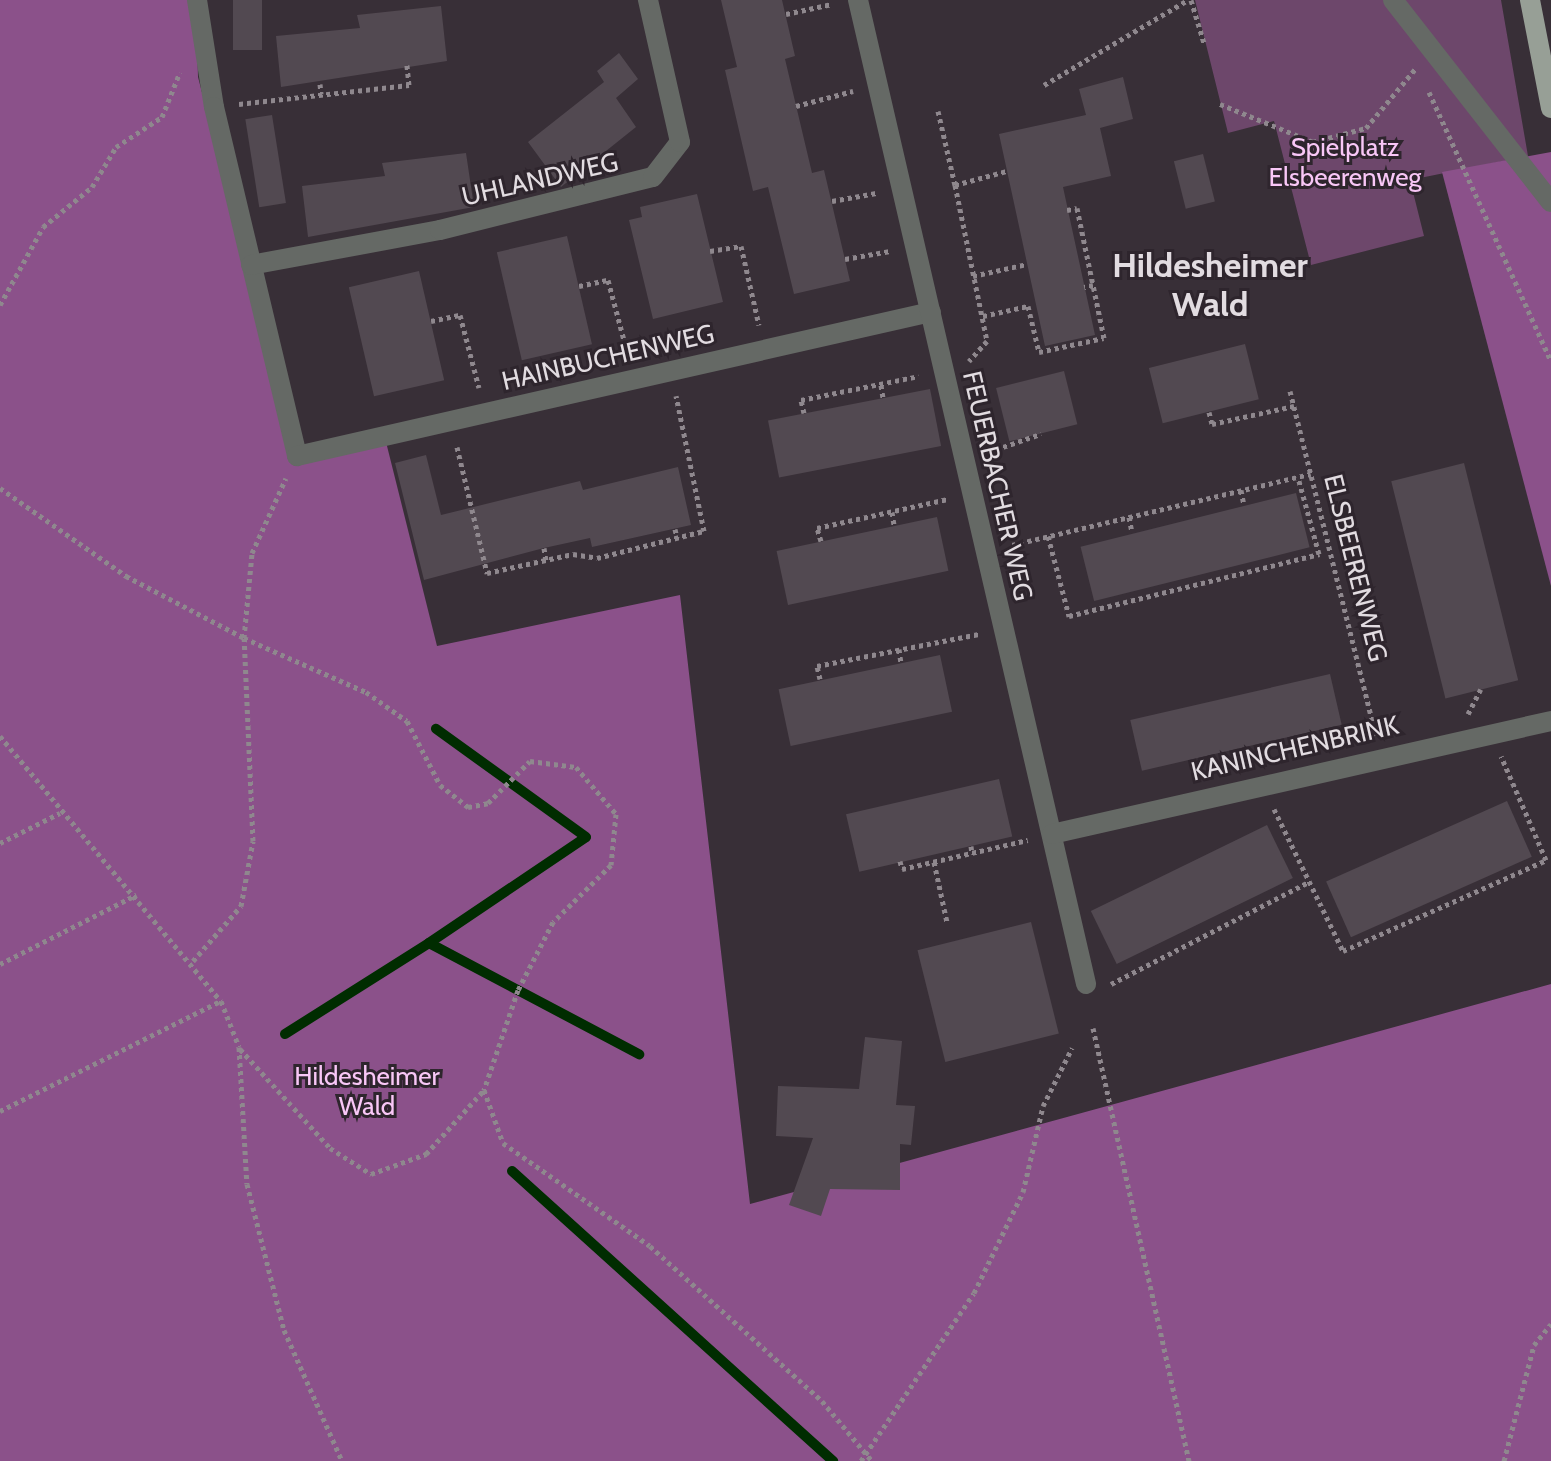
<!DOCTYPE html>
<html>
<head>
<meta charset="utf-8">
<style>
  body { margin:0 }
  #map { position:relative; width:1551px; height:1461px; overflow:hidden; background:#382f37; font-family:Cabin,sans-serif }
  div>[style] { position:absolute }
  .green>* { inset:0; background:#6d476b }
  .forest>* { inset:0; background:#8b518a }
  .stream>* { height:10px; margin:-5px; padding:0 5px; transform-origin:5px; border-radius:5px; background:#002c00 }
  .building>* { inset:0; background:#524951; transform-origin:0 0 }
  .path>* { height:5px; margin-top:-2.5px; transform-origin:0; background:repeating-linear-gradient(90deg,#8f888e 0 4px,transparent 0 8px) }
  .minor>* { height:20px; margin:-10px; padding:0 10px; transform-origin:10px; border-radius:10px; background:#656965 }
  .major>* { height:20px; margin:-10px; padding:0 10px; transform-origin:10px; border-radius:10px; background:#979f96 }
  span { translate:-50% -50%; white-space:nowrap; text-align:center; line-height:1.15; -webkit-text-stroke:6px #2e252d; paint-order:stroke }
  .park-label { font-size:26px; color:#f9c7f7 }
  .street-label { font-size:26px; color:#e2dce1 }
  .district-label { font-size:34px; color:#e2dce1; font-weight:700 }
</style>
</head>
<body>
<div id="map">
  <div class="green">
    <i style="clip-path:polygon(1195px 0,1501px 0,1528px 156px,1410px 180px,1424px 236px,1311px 265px,1274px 121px,1228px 133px)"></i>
  </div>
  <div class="forest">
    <i style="clip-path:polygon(0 0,196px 0,198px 77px,296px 458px,385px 438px,437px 646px,680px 595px,750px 1204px,1551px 984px,1551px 1461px,0 1461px)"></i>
    <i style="clip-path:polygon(1551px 152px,1551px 586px,1442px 172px)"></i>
  </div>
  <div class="stream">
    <i style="left:429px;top:943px;width:189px;rotate:-34deg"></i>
    <i style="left:586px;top:837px;width:185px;rotate:-144.2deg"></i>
    <i style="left:285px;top:1034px;width:170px;rotate:-32.3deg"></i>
    <i style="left:429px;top:943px;width:238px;rotate:27.9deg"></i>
    <i style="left:512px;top:1171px;width:433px;rotate:42.1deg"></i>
  </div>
  <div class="building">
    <i style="left:233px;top:0;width:29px;height:50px"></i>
    <i style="clip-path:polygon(721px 0,782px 0,795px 56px,785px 59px,812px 173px,824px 170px,850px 281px,794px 294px,768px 187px,753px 191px,725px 70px,737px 67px)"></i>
    <i style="clip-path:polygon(441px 6px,447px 61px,281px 87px,276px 36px,360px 28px,357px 15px)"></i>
    <i style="clip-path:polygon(619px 53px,638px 79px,616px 98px,636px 127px,561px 187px,528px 142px,604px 82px,597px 71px)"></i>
    <i style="clip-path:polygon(1123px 77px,1133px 119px,1100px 128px,1111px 176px,1063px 187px,1095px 335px,1045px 346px,999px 134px,1086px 115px,1079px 89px)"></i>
    <i style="left:272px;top:115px;width:89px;height:27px;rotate:81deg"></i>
    <i style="clip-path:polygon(466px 153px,474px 207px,308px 237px,302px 186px,385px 176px,382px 163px)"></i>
    <i style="left:1203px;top:154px;width:49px;height:30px;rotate:76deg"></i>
    <i style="clip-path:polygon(697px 194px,723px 302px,653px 319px,629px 220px,642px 217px,640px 207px)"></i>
    <i style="left:567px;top:236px;width:111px;height:72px;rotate:77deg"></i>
    <i style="left:419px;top:271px;width:112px;height:72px;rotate:77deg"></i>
    <i style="left:1245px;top:344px;width:57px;height:99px;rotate:76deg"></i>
    <i style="left:1064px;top:371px;width:55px;height:70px;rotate:76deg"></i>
    <i style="left:930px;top:389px;width:58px;height:165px;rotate:79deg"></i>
    <i style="clip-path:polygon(426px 455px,441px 515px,580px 481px,583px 490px,678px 467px,691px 525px,592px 547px,590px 538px,544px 548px,424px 580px,395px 463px)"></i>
    <i style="left:1464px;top:463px;width:224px;height:75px;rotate:76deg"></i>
    <i style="left:1296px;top:493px;width:56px;height:222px;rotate:76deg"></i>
    <i style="left:937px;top:517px;width:55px;height:164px;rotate:78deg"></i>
    <i style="left:940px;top:655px;width:58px;height:165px;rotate:78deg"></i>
    <i style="left:1330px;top:674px;width:52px;height:205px;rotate:77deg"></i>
    <i style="left:999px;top:779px;width:59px;height:157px;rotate:77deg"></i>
    <i style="left:1507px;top:801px;width:61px;height:198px;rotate:66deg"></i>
    <i style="left:1267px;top:825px;width:59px;height:196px;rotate:64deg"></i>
    <i style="left:1031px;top:922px;width:115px;height:117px;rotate:76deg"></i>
    <i style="clip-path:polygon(865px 1037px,902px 1041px,896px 1105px,915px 1106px,911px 1145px,900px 1144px,900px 1190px,830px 1189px,821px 1216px,789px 1205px,813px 1138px,776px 1136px,778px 1086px,859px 1089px)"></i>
  </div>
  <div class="path">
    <i style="left:1191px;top:0;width:45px;rotate:73.2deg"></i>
    <i style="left:786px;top:14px;width:47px;rotate:-12.3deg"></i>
    <i style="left:320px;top:84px;width:10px;rotate:84deg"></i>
    <i style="left:1044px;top:85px;width:167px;rotate:-30.6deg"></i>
    <i style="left:1429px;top:92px;width:295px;rotate:65.6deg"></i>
    <i style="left:239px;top:104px;width:171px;rotate:-6.4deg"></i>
    <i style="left:409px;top:85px;width:20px;rotate:-96deg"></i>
    <i style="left:1220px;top:104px;width:100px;rotate:22.2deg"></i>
    <i style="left:1313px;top:142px;width:55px;rotate:-14.8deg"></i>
    <i style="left:1366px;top:128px;width:78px;rotate:-50.2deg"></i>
    <i style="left:796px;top:106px;width:59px;rotate:-14.7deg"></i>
    <i style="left:938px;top:111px;width:76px;rotate:77.1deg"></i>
    <i style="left:955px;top:185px;width:54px;rotate:-15.1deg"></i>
    <i style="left:955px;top:185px;width:159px;rotate:78.4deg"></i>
    <i style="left:987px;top:341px;width:27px;rotate:132deg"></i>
    <i style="left:832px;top:201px;width:45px;rotate:-10.3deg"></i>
    <i style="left:1067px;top:210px;width:10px;rotate:-11deg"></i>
    <i style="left:1077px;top:208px;width:79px;rotate:78.3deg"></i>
    <i style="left:710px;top:251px;width:31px;rotate:-9deg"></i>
    <i style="left:741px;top:246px;width:81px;rotate:77.2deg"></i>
    <i style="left:845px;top:259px;width:46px;rotate:-10.1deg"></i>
    <i style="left:973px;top:276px;width:55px;rotate:-12.5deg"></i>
    <i style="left:579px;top:286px;width:30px;rotate:-12deg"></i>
    <i style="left:608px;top:280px;width:78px;rotate:75.1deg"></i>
    <i style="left:0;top:305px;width:89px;rotate:-61.1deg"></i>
    <i style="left:43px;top:227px;width:63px;rotate:-39.2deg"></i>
    <i style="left:92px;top:187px;width:47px;rotate:-59deg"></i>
    <i style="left:116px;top:147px;width:55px;rotate:-33.1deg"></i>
    <i style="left:162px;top:117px;width:48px;rotate:-68.2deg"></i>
    <i style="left:983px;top:316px;width:46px;rotate:-12.5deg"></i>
    <i style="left:1028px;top:306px;width:47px;rotate:76.6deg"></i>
    <i style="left:1039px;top:352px;width:66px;rotate:-12.2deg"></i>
    <i style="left:1104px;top:338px;width:54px;rotate:-101.7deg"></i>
    <i style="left:1093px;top:285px;width:9px;rotate:167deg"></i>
    <i style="left:431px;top:321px;width:30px;rotate:-12deg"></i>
    <i style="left:460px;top:315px;width:75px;rotate:75.4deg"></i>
    <i style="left:881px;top:385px;width:13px;rotate:81deg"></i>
    <i style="left:1290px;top:391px;width:355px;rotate:76deg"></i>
    <i style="left:1209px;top:412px;width:12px;rotate:76deg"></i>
    <i style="left:1212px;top:424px;width:84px;rotate:-12.4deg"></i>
    <i style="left:804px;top:413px;width:13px;rotate:-103deg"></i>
    <i style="left:801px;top:400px;width:120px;rotate:-11.5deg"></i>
    <i style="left:457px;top:447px;width:130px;rotate:76.6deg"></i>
    <i style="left:487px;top:573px;width:88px;rotate:-12.5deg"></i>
    <i style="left:573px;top:554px;width:24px;rotate:9deg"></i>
    <i style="left:597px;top:558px;width:110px;rotate:-14.2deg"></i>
    <i style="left:704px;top:531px;width:138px;rotate:-101.7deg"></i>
    <i style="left:988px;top:452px;width:56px;rotate:-18.8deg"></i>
    <i style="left:0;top:488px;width:154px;rotate:34.9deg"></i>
    <i style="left:126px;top:576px;width:133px;rotate:27.7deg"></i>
    <i style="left:244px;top:638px;width:85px;rotate:-84.6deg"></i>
    <i style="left:252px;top:553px;width:82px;rotate:-65.6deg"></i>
    <i style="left:1241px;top:490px;width:15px;rotate:79deg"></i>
    <i style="left:892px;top:512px;width:13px;rotate:81deg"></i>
    <i style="left:1129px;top:517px;width:15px;rotate:79deg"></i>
    <i style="left:675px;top:529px;width:9px;rotate:77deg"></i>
    <i style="left:1048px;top:536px;width:83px;rotate:75.3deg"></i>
    <i style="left:1069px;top:616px;width:258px;rotate:-13.9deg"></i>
    <i style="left:1319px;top:554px;width:80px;rotate:-105.3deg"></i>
    <i style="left:821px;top:541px;width:14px;rotate:-107deg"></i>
    <i style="left:817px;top:528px;width:134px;rotate:-12.5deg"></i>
    <i style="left:1012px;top:545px;width:307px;rotate:-13.4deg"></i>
    <i style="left:544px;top:548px;width:13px;rotate:81deg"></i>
    <i style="left:899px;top:649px;width:14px;rotate:82deg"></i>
    <i style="left:820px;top:679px;width:13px;rotate:-103deg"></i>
    <i style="left:817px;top:666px;width:165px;rotate:-11.2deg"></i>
    <i style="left:1468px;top:714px;width:28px;rotate:-63deg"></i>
    <i style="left:0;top:736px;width:345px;rotate:50.2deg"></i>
    <i style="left:221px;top:1001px;width:49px;rotate:68.6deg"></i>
    <i style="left:239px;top:1047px;width:137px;rotate:86.7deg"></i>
    <i style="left:247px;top:1184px;width:151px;rotate:75.8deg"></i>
    <i style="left:284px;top:1330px;width:143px;rotate:66.1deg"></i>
    <i style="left:1292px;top:737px;width:16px;rotate:75deg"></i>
    <i style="left:1192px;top:760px;width:16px;rotate:83deg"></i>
    <i style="left:1274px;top:809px;width:158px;rotate:64.1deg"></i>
    <i style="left:1343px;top:951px;width:222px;rotate:-24.1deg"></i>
    <i style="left:1546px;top:860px;width:113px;rotate:-113.4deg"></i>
    <i style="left:0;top:843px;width:67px;rotate:-26.6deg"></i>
    <i style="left:971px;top:846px;width:8px;rotate:83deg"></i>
    <i style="left:900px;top:861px;width:8px;rotate:76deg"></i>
    <i style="left:902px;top:869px;width:129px;rotate:-13deg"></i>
    <i style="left:934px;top:862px;width:61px;rotate:77.8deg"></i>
    <i style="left:193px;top:961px;width:73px;rotate:-48.9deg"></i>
    <i style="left:241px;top:906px;width:66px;rotate:-79.5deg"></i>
    <i style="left:253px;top:841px;width:203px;rotate:-92.5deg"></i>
    <i style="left:244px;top:638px;width:133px;rotate:23.9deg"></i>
    <i style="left:366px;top:692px;width:50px;rotate:35.3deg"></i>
    <i style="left:407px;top:721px;width:72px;rotate:62.7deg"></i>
    <i style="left:440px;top:785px;width:36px;rotate:38deg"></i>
    <i style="left:468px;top:807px;width:20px;rotate:-11deg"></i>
    <i style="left:488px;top:803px;width:59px;rotate:-45deg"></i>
    <i style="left:530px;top:761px;width:46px;rotate:7.4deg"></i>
    <i style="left:576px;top:767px;width:62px;rotate:49.6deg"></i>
    <i style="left:616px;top:814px;width:51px;rotate:95.6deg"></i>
    <i style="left:611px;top:865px;width:81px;rotate:135.5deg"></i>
    <i style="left:553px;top:922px;width:76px;rotate:117.2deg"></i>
    <i style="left:518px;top:990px;width:106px;rotate:108.8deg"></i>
    <i style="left:484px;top:1090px;width:56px;rotate:70.3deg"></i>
    <i style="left:503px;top:1143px;width:179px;rotate:35deg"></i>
    <i style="left:650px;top:1246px;width:232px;rotate:42deg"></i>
    <i style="left:822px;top:1401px;width:78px;rotate:50.2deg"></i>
    <i style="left:0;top:964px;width:153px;rotate:-26.9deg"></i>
    <i style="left:1111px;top:984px;width:223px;rotate:-27.3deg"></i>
    <i style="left:1093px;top:1028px;width:444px;rotate:77.5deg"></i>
    <i style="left:240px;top:1049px;width:134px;rotate:47.7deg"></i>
    <i style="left:330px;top:1148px;width:49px;rotate:32.4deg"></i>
    <i style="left:371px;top:1174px;width:59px;rotate:-20deg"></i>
    <i style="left:426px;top:1154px;width:86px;rotate:-47.8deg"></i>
    <i style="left:0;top:1111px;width:247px;rotate:-26.5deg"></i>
    <i style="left:861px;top:1461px;width:202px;rotate:-56.1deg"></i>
    <i style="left:974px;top:1293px;width:112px;rotate:-64.1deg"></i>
    <i style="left:1023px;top:1192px;width:88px;rotate:-76.9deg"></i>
    <i style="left:1043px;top:1106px;width:65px;rotate:-63.4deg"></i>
    <i style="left:1504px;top:1461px;width:120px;rotate:-75.5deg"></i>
    <i style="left:1534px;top:1345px;width:27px;rotate:-51deg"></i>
  </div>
  <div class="minor">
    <i style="left:197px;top:0;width:108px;rotate:81deg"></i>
    <i style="left:214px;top:107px;width:359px;rotate:76.6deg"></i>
    <i style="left:297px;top:456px;width:650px;rotate:-12.8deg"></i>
    <i style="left:858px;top:0;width:1010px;rotate:76.95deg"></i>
    <i style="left:1393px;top:0;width:256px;rotate:52deg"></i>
    <i style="left:251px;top:265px;width:192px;rotate:-10.5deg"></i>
    <i style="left:440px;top:230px;width:219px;rotate:-14deg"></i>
    <i style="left:653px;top:177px;width:44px;rotate:-52.4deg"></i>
    <i style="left:680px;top:142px;width:146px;rotate:-102.7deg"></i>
    <i style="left:1052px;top:834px;width:512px;rotate:-12.76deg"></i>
  </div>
  <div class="major">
    <i style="left:1530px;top:0;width:110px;rotate:79deg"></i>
  </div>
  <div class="park-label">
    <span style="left:1345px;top:163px">Spielplatz<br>Elsbeerenweg</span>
    <span style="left:367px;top:1092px">Hildesheimer<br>Wald</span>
  </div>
  <div class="street-label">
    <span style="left:540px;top:180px;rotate:-13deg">UHLANDWEG</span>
    <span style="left:608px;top:358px;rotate:-13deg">HAINBUCHENWEG</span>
    <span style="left:997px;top:486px;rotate:77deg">FEUERBACHER WEG</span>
    <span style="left:1355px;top:568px;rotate:76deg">ELSBEERENWEG</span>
    <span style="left:1295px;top:749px;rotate:-13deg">KANINCHENBRINK</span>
  </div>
  <div class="district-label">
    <span style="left:1210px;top:285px">Hildesheimer<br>Wald</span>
  </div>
</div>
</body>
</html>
